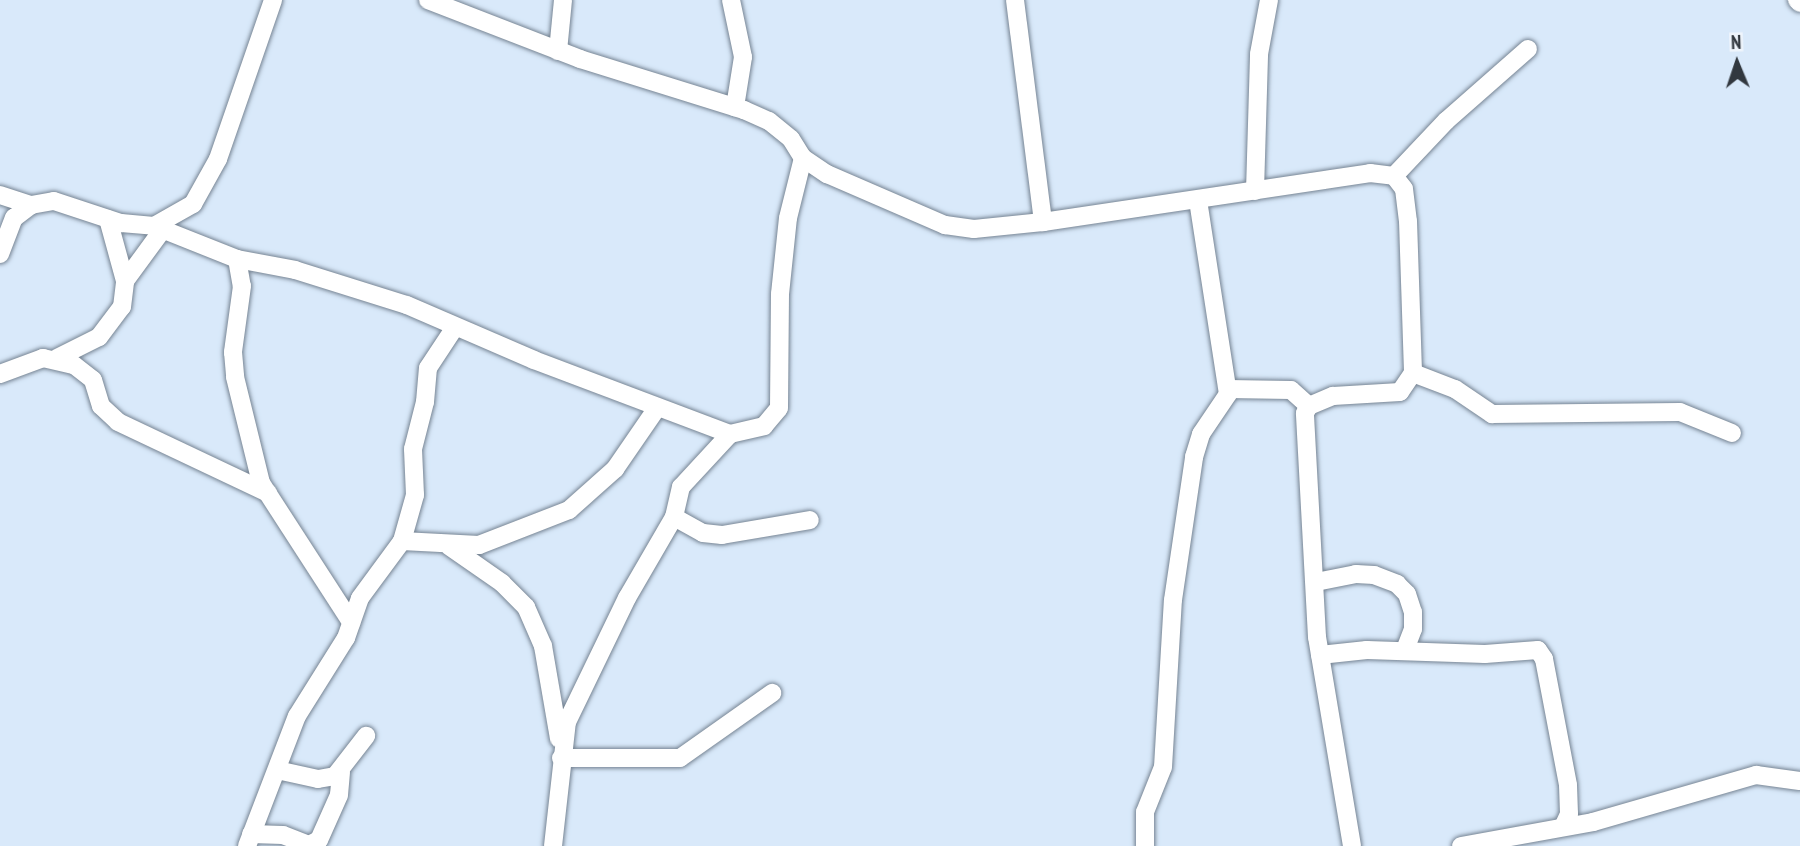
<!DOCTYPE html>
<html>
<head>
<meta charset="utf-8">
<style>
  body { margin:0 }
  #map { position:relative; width:1800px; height:846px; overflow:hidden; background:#d9e9fa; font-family:"PT Sans Narrow",sans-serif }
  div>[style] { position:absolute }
  .roads { filter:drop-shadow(0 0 2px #768493) drop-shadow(0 0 2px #768493) }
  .minor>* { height:18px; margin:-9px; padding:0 9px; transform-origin:9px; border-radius:9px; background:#fff }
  span { translate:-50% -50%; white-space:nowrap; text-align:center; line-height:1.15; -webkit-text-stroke:5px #eff5fc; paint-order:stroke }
  .north { position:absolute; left:1702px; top:28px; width:70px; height:70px; -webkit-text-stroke:5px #eff5fc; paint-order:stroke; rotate:358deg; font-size:19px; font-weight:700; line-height:28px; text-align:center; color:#32383f }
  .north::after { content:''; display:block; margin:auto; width:24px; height:32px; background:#32383f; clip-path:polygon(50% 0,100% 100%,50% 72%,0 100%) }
</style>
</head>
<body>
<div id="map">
  <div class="roads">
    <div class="minor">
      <i style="left:428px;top:0;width:163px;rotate:21.2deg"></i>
      <i style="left:580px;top:59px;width:172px;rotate:17.3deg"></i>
      <i style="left:744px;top:110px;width:27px;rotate:24deg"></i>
      <i style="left:769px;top:121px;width:28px;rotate:39deg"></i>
      <i style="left:791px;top:139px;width:22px;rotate:58deg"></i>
      <i style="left:803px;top:158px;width:29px;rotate:34deg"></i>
      <i style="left:827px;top:174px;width:129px;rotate:23.4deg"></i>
      <i style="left:945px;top:225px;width:29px;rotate:8deg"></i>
      <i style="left:974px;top:229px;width:69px;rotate:-5.8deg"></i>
      <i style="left:1043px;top:222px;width:331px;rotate:-8.5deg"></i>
      <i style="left:1370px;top:173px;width:24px;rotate:7deg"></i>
      <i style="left:1394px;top:176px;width:16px;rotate:52deg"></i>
      <i style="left:1404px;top:189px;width:32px;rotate:83deg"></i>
      <i style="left:1408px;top:221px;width:152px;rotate:88.1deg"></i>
      <i style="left:1413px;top:373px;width:45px;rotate:20.9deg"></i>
      <i style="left:1455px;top:389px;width:45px;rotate:34deg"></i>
      <i style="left:1492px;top:414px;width:188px;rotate:-0.6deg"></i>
      <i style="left:1680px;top:412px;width:56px;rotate:22deg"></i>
      <i style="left:731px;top:0;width:58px;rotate:78.1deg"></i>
      <i style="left:743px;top:57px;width:51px;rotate:99.1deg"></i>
      <i style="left:1015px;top:0;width:224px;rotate:82.8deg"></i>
      <i style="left:1797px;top:0;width:4px;rotate:45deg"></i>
      <i style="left:558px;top:51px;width:51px;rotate:-84.4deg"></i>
      <i style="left:1394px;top:176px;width:76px;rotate:-46.6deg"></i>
      <i style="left:1446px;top:121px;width:109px;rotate:-41.3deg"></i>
      <i style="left:1255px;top:191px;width:137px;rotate:-88.3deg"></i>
      <i style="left:1259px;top:54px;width:55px;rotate:-79.5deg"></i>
      <i style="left:0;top:195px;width:33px;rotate:18deg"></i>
      <i style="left:154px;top:226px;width:89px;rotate:21.7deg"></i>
      <i style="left:237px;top:259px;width:59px;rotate:10.7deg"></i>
      <i style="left:295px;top:270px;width:117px;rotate:17.4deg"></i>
      <i style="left:407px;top:305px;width:138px;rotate:23.4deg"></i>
      <i style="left:534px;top:360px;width:210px;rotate:20.7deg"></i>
      <i style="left:0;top:254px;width:39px;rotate:-69deg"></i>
      <i style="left:14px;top:218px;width:21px;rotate:-37deg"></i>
      <i style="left:31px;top:205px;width:23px;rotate:-10deg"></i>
      <i style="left:54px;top:201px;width:71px;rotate:18.2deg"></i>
      <i style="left:121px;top:223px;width:33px;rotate:5deg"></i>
      <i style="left:154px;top:226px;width:45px;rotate:-29.4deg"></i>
      <i style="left:193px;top:204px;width:51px;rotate:-60.9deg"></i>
      <i style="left:218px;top:159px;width:168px;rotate:-70.9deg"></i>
      <i style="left:237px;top:259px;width:27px;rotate:80deg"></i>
      <i style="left:242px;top:286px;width:67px;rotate:97.8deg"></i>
      <i style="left:233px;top:352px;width:25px;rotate:85deg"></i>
      <i style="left:235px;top:377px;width:109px;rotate:76.2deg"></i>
      <i style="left:261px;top:483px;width:166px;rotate:57.1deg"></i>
      <i style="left:125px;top:281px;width:64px;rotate:-53.8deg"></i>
      <i style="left:57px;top:358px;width:47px;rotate:-26.6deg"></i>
      <i style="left:99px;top:337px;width:38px;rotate:-53deg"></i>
      <i style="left:122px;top:307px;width:26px;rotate:-83deg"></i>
      <i style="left:125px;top:281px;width:64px;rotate:-105.3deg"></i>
      <i style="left:0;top:374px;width:46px;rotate:-20.4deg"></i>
      <i style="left:43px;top:358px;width:32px;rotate:13deg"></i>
      <i style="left:74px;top:365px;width:24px;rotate:38deg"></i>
      <i style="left:93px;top:380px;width:27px;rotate:73deg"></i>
      <i style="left:101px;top:406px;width:23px;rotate:43deg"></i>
      <i style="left:118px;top:422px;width:166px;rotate:25.3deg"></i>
      <i style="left:1228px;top:389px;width:63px;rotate:0.9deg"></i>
      <i style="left:1291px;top:390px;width:24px;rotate:42deg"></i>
      <i style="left:674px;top:517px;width:33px;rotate:29deg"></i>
      <i style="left:703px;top:533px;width:19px;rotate:6deg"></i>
      <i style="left:722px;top:535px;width:89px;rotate:-9.7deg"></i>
      <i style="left:402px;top:541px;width:77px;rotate:3deg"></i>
      <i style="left:479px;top:545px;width:97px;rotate:-21.3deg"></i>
      <i style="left:569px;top:510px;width:62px;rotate:-41.7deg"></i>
      <i style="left:615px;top:469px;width:74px;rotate:-55.5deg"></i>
      <i style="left:449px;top:546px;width:65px;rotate:34.9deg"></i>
      <i style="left:502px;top:583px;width:34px;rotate:45deg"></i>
      <i style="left:526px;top:607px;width:43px;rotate:66.4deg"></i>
      <i style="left:543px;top:646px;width:94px;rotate:80.2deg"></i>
      <i style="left:1316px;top:582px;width:41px;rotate:-11.3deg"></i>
      <i style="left:1356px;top:574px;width:18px;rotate:3deg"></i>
      <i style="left:1374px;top:575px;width:25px;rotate:21deg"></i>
      <i style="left:1397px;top:584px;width:14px;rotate:45deg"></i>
      <i style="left:1407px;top:594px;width:19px;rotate:72deg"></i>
      <i style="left:1413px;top:612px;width:17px;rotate:90deg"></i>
      <i style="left:1413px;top:629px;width:22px;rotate:111deg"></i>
      <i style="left:1320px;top:655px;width:47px;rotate:-6.1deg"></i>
      <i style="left:1367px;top:650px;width:118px;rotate:1.9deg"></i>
      <i style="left:1485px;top:654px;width:53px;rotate:-4.3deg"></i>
      <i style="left:1538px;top:650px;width:11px;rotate:56deg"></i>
      <i style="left:1544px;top:659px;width:128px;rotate:79.2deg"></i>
      <i style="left:1568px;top:785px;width:29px;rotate:88deg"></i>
      <i style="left:1569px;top:814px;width:14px;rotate:115deg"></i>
      <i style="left:561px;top:758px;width:119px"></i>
      <i style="left:680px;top:758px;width:113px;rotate:-35.2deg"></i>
      <i style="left:277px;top:770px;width:42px;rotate:12.4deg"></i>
      <i style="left:318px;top:779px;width:17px;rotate:-10deg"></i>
      <i style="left:335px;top:776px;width:51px;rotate:-52.2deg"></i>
      <i style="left:251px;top:834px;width:32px;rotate:2deg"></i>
      <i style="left:283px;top:835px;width:28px;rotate:21deg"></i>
      <i style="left:309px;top:845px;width:11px;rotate:-27deg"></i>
      <i style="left:319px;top:840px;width:49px;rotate:-66deg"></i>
      <i style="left:339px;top:795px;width:23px;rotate:-85deg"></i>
      <i style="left:247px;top:846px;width:139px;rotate:-69deg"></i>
      <i style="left:297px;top:716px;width:92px;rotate:-57.9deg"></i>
      <i style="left:346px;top:638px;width:42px;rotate:-70.7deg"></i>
      <i style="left:360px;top:598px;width:71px;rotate:-53.6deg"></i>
      <i style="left:402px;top:541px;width:48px;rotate:-74.2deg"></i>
      <i style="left:415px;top:495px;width:46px;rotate:-92.5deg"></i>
      <i style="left:413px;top:449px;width:49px;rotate:-75.7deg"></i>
      <i style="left:425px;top:402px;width:34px;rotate:-85deg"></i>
      <i style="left:428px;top:368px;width:49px;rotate:-56.6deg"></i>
      <i style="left:553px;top:846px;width:125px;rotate:-83.6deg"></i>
      <i style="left:567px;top:722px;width:138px;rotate:-64.2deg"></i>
      <i style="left:627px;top:598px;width:94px;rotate:-59.9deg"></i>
      <i style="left:674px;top:517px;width:31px;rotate:-77deg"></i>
      <i style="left:681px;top:487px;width:72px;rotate:-47.2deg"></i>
      <i style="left:730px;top:434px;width:35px;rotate:-13deg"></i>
      <i style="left:764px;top:426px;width:23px;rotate:-50deg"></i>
      <i style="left:779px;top:408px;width:114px;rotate:-89.5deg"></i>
      <i style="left:780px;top:294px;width:76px;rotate:-84deg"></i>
      <i style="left:788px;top:218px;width:62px;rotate:-76deg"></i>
      <i style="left:1145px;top:846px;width:34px;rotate:-90deg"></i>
      <i style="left:1145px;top:812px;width:48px;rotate:-68.2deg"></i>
      <i style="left:1163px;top:767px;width:167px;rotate:-86.6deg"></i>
      <i style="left:1173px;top:600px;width:145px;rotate:-81.6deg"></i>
      <i style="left:1194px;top:457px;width:24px;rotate:-73deg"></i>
      <i style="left:1201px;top:434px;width:48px;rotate:-56deg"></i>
      <i style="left:1228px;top:394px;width:196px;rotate:-98.8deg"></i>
      <i style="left:1352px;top:846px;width:212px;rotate:-99.5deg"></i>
      <i style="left:1317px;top:637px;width:224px;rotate:-93.1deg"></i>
      <i style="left:1305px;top:413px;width:8px;rotate:-60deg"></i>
      <i style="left:1309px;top:406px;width:26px;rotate:-23deg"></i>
      <i style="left:1333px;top:396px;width:67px;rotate:-3.4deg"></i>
      <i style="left:1400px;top:392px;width:23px;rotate:-56deg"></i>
      <i style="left:1461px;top:846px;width:134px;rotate:-10.3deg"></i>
      <i style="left:1593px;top:822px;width:170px;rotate:-16.1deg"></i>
      <i style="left:1756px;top:775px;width:44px;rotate:7.8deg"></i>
    </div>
  </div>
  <div class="north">N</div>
</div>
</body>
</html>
